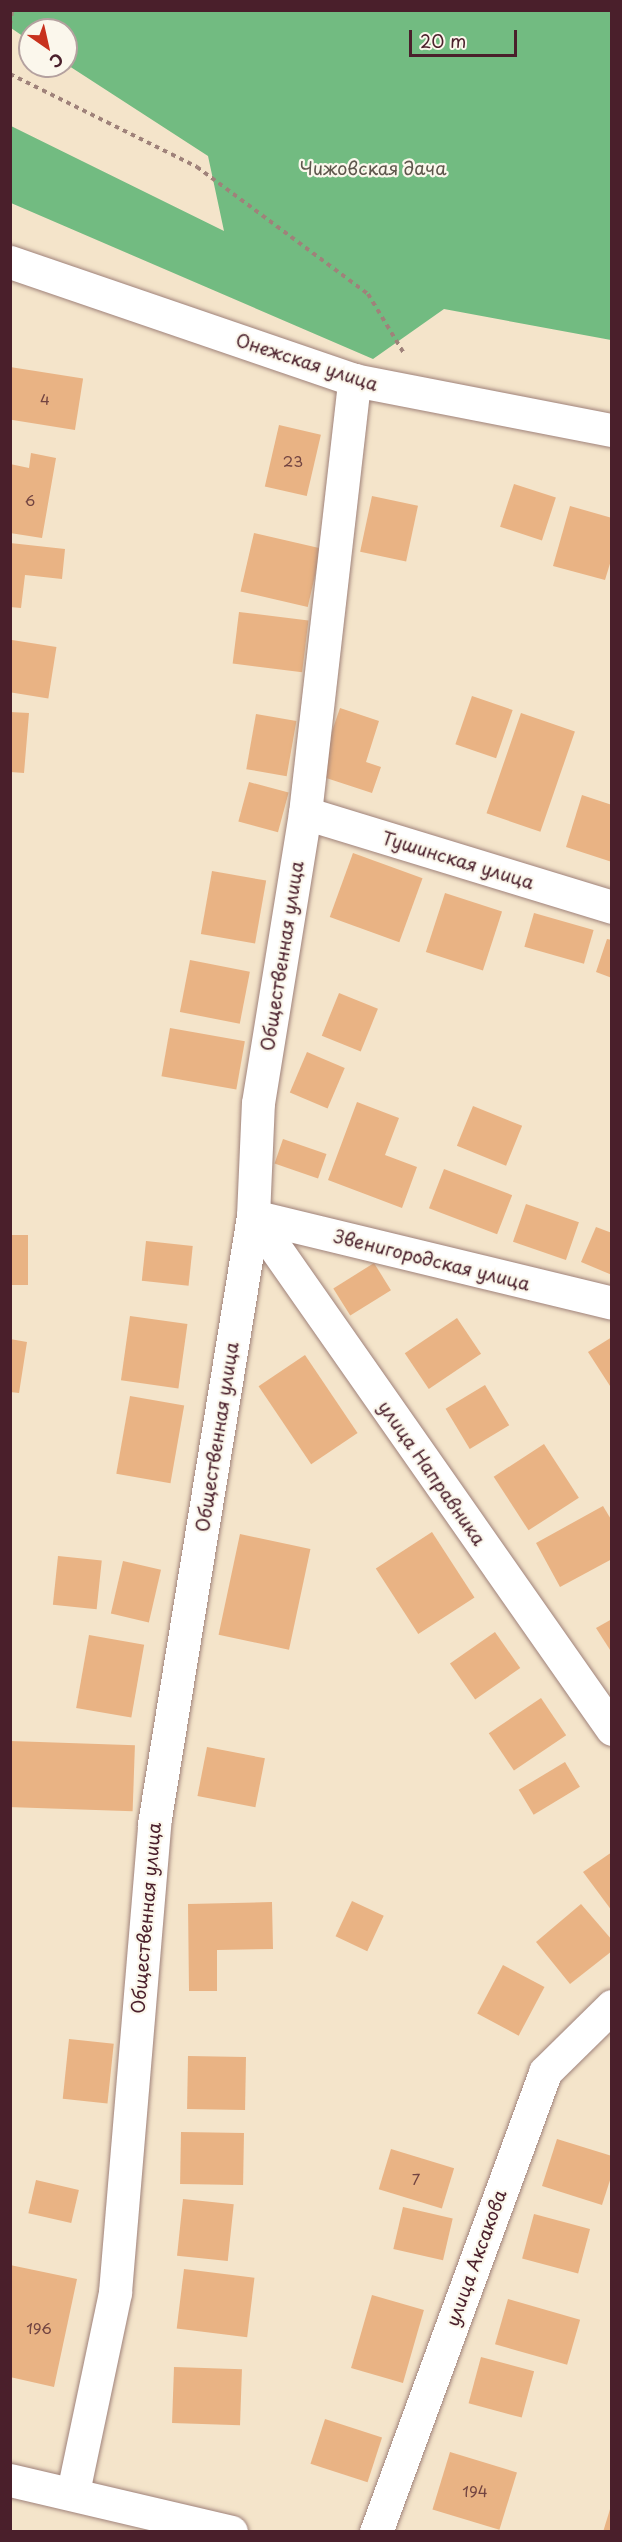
<!DOCTYPE html>
<html>
<head>
<meta charset="utf-8">
<style>
  body { margin:0 }
  #map { position:relative; width:622px; height:2542px; overflow:hidden; background:#f4e4ca; font-family:"Playpen Sans",sans-serif }
  div>[style] { position:absolute }
  .forest>* { inset:0; background:#72bb81 }
  .building>* { inset:0; background:#e9b384; transform-origin:0 0 }
  .path>* { height:4px; margin-top:-2px; transform-origin:0; background:repeating-linear-gradient(90deg,#9f827a 0 4.5px,transparent 0 9px) }
  .roads { filter:drop-shadow(0 0 2px #9f827a) drop-shadow(0 0 2px #9f827a) }
  .minor>* { height:33px; margin:-16.5px; padding:0 16.5px; transform-origin:16.5px; border-radius:16.5px; background:#fff }
  span { translate:-50% -50%; white-space:nowrap; text-align:center; line-height:1.15; -webkit-text-stroke:4.5px #fbf7ec; paint-order:stroke }
  .number-label { font-size:15px; color:#724441 }
  .number-label span { -webkit-text-stroke-width:0 }
  .park-label { font-size:18px; color:#5e574c }
  .street-label { font-size:18px; color:#4a1f2b }
  .frame { position:absolute; inset:0; border:12px solid #4a1f2b; pointer-events:none }
  .north { position:absolute; left:18px; top:18px; width:60px; height:60px; box-sizing:border-box; background:#fbf7ec; border:2px solid #b4a19f; border-radius:50%; rotate:146deg; font-size:16px; font-weight:700; line-height:24px; text-align:center; color:#4a1f2b }
  .north::after { content:''; display:block; margin:auto; width:21px; height:27px; background:#c8321e; clip-path:polygon(50% 0,100% 100%,50% 72%,0 100%) }
  .scale { position:absolute; left:409px; top:30px; width:108px; height:27px; box-sizing:border-box; border:3px solid #4a1f2b; border-top:0; padding-left:8px; font-size:18px; line-height:21px; white-space:nowrap; color:#4a1f2b; -webkit-text-stroke:4px #fbf7ec; paint-order:stroke }
</style>
</head>
<body>
<div id="map">
  <div class="forest">
    <i style="clip-path:polygon(11px 10px,611px 11px,611px 340px,444px 309px,373px 359px,11px 203px,11px 126px,224px 231px,208px 156px,66px 64px,66px 30px,30px 30px,30px 41px,11px 28px)"></i>
  </div>
  <div class="building">
    <i style="left:10px;top:367px;width:74px;height:52px;rotate:9deg"></i>
    <i style="left:279px;top:425px;width:43px;height:63px;rotate:13deg"></i>
    <i style="clip-path:polygon(31px 453px,56px 458px,42px 538px,10px 533px,10px 464px,29px 468px)"></i>
    <i style="left:514px;top:484px;width:44px;height:45px;rotate:18deg"></i>
    <i style="left:372px;top:496px;width:47px;height:57px;rotate:12deg"></i>
    <i style="clip-path:polygon(570px 506px,612px 518px,612px 557px,605px 580px,553px 566px)"></i>
    <i style="left:254px;top:533px;width:69px;height:60px;rotate:13deg"></i>
    <i style="clip-path:polygon(10px 543px,65px 549px,62px 579px,25px 575px,21px 608px,10px 607px)"></i>
    <i style="left:239px;top:612px;width:70px;height:52px;rotate:7deg"></i>
    <i style="left:12px;top:640px;width:45px;height:52px;rotate:9deg"></i>
    <i style="left:472px;top:696px;width:43px;height:51px;rotate:19deg"></i>
    <i style="clip-path:polygon(340px 708px,379px 721px,366px 762px,381px 767px,372px 793px,317px 775px)"></i>
    <i style="clip-path:polygon(10px 712px,29px 713px,24px 773px,10px 772px)"></i>
    <i style="left:521px;top:713px;width:57px;height:106px;rotate:19deg"></i>
    <i style="left:256px;top:714px;width:41px;height:56px;rotate:10deg"></i>
    <i style="left:249px;top:782px;width:41px;height:41px;rotate:15deg"></i>
    <i style="clip-path:polygon(582px 795px,612px 805px,612px 862px,566px 847px)"></i>
    <i style="left:353px;top:853px;width:74px;height:68px;rotate:20deg"></i>
    <i style="left:212px;top:871px;width:55px;height:64px;rotate:10deg"></i>
    <i style="left:445px;top:893px;width:60px;height:62px;rotate:18deg"></i>
    <i style="left:534px;top:913px;width:62px;height:35px;rotate:16deg"></i>
    <i style="clip-path:polygon(607px 939px,612px 940px,612px 978px,596px 972px)"></i>
    <i style="left:190px;top:960px;width:61px;height:53px;rotate:11deg"></i>
    <i style="left:339px;top:993px;width:42px;height:46px;rotate:22deg"></i>
    <i style="left:170px;top:1028px;width:76px;height:49px;rotate:10deg"></i>
    <i style="left:307px;top:1052px;width:41px;height:44px;rotate:23deg"></i>
    <i style="clip-path:polygon(357px 1102px,399px 1118px,385px 1155px,417px 1167px,402px 1208px,328px 1180px)"></i>
    <i style="left:473px;top:1106px;width:53px;height:43px;rotate:22deg"></i>
    <i style="left:283px;top:1139px;width:46px;height:26px;rotate:19deg"></i>
    <i style="left:444px;top:1169px;width:73px;height:42px;rotate:21deg"></i>
    <i style="left:526px;top:1204px;width:56px;height:40px;rotate:19deg"></i>
    <i style="clip-path:polygon(596px 1227px,612px 1233px,612px 1275px,581px 1262px)"></i>
    <i style="left:10px;top:1235px;width:18px;height:50px"></i>
    <i style="left:146px;top:1241px;width:47px;height:40px;rotate:6deg"></i>
    <i style="left:374px;top:1263px;width:32px;height:48px;rotate:58deg"></i>
    <i style="left:130px;top:1316px;width:58px;height:65px;rotate:8deg"></i>
    <i style="left:457px;top:1318px;width:43px;height:63px;rotate:56deg"></i>
    <i style="clip-path:polygon(612px 1337px,612px 1389px,588px 1352px)"></i>
    <i style="clip-path:polygon(10px 1339px,27px 1342px,19px 1393px,10px 1392px)"></i>
    <i style="left:305px;top:1355px;width:94px;height:56px;rotate:56deg"></i>
    <i style="left:485px;top:1385px;width:47px;height:46px;rotate:59deg"></i>
    <i style="left:130px;top:1396px;width:55px;height:79px;rotate:10deg"></i>
    <i style="left:544px;top:1444px;width:64px;height:60px;rotate:57deg"></i>
    <i style="clip-path:polygon(603px 1506px,612px 1521px,612px 1559px,560px 1587px,536px 1543px)"></i>
    <i style="left:432px;top:1532px;width:78px;height:67px;rotate:57deg"></i>
    <i style="left:240px;top:1534px;width:72px;height:103px;rotate:12deg"></i>
    <i style="left:58px;top:1556px;width:44px;height:49px;rotate:6deg"></i>
    <i style="left:123px;top:1561px;width:39px;height:54px;rotate:13deg"></i>
    <i style="clip-path:polygon(612px 1619px,612px 1653px,596px 1628px)"></i>
    <i style="left:495px;top:1632px;width:44px;height:55px;rotate:55deg"></i>
    <i style="left:89px;top:1635px;width:56px;height:74px;rotate:10deg"></i>
    <i style="left:541px;top:1698px;width:45px;height:63px;rotate:56deg"></i>
    <i style="left:10px;top:1741px;width:125px;height:66px;rotate:2deg"></i>
    <i style="left:207px;top:1747px;width:59px;height:50px;rotate:11deg"></i>
    <i style="left:565px;top:1762px;width:29px;height:54px;rotate:59deg"></i>
    <i style="clip-path:polygon(612px 1852px,612px 1911px,583px 1872px)"></i>
    <i style="left:352px;top:1901px;width:35px;height:39px;rotate:25deg"></i>
    <i style="clip-path:polygon(272px 1902px,273px 1949px,217px 1950px,217px 1991px,189px 1991px,188px 1904px)"></i>
    <i style="clip-path:polygon(581px 1904px,612px 1940px,612px 1951px,570px 1984px,536px 1942px)"></i>
    <i style="left:503px;top:1965px;width:47px;height:55px;rotate:28deg"></i>
    <i style="left:69px;top:2039px;width:45px;height:60px;rotate:6deg"></i>
    <i style="left:188px;top:2056px;width:58px;height:53px;rotate:1deg"></i>
    <i style="left:181px;top:2132px;width:63px;height:52px;rotate:1deg"></i>
    <i style="clip-path:polygon(557px 2139px,612px 2156px,612px 2174px,602px 2205px,542px 2186px)"></i>
    <i style="left:391px;top:2149px;width:66px;height:42px;rotate:17deg"></i>
    <i style="left:36px;top:2180px;width:44px;height:34px;rotate:13deg"></i>
    <i style="left:183px;top:2199px;width:51px;height:57px;rotate:6deg"></i>
    <i style="left:403px;top:2207px;width:51px;height:43px;rotate:13deg"></i>
    <i style="left:534px;top:2214px;width:58px;height:46px;rotate:15deg"></i>
    <i style="clip-path:polygon(10px 2265px,77px 2279px,54px 2387px,10px 2377px)"></i>
    <i style="left:184px;top:2269px;width:71px;height:60px;rotate:7deg"></i>
    <i style="left:372px;top:2295px;width:54px;height:76px;rotate:16deg"></i>
    <i style="left:508px;top:2299px;width:75px;height:47px;rotate:16deg"></i>
    <i style="left:481px;top:2357px;width:55px;height:48px;rotate:15deg"></i>
    <i style="left:174px;top:2367px;width:68px;height:56px;rotate:2deg"></i>
    <i style="left:325px;top:2419px;width:60px;height:47px;rotate:18deg"></i>
    <i style="left:450px;top:2452px;width:70px;height:60px;rotate:17deg"></i>
    <i style="clip-path:polygon(611px 2506px,612px 2532px,603px 2532px)"></i>
  </div>
  <div class="path">
    <i style="left:10px;top:25px;width:15px;rotate:-82deg"></i>
    <i style="left:10px;top:74px;width:209px;rotate:26.4deg"></i>
    <i style="left:197px;top:167px;width:213px;rotate:36.6deg"></i>
    <i style="left:368px;top:294px;width:71px;rotate:58.8deg"></i>
  </div>
  <div class="roads">
    <div class="minor">
      <i style="left:10px;top:262px;width:364px;rotate:18.9deg"></i>
      <i style="left:354px;top:380px;width:263px;rotate:11deg"></i>
      <i style="left:305px;top:813px;width:321px;rotate:17deg"></i>
      <i style="left:253px;top:1216px;width:626px;rotate:55.02deg"></i>
      <i style="left:253px;top:1216px;width:369px;rotate:13.6deg"></i>
      <i style="left:10px;top:2480px;width:227px;rotate:13.2deg"></i>
      <i style="left:73px;top:2492px;width:204px;rotate:-78.1deg"></i>
      <i style="left:115px;top:2292px;width:470px;rotate:-85.2deg"></i>
      <i style="left:154px;top:1824px;width:616px;rotate:-80.75deg"></i>
      <i style="left:253px;top:1216px;width:113px;rotate:-87.5deg"></i>
      <i style="left:258px;top:1103px;width:294px;rotate:-80.8deg"></i>
      <i style="left:305px;top:813px;width:436px;rotate:-83.5deg"></i>
      <i style="left:376px;top:2532px;width:490px;rotate:-69.8deg"></i>
      <i style="left:545px;top:2072px;width:94px;rotate:-44.6deg"></i>
    </div>
  </div>
  <div class="number-label">
    <span style="left:45px;top:399px">4</span>
    <span style="left:293px;top:461px">23</span>
    <span style="left:30px;top:500px">6</span>
    <span style="left:416px;top:2179px">7</span>
    <span style="left:39px;top:2328px">196</span>
    <span style="left:475px;top:2491px">194</span>
  </div>
  <div class="park-label">
    <span style="left:373px;top:168px">Чижовская дача</span>
  </div>
  <div class="street-label">
    <span style="left:307px;top:362px;rotate:18deg">Онежская улица</span>
    <span style="left:458px;top:860px;rotate:17deg">Тушинская улица</span>
    <span style="left:282px;top:956px;rotate:-81deg">Общественная улица</span>
    <span style="left:432px;top:1260px;rotate:14deg">Звенигородская улица</span>
    <span style="left:217px;top:1437px;rotate:-81deg">Общественная улица</span>
    <span style="left:432px;top:1473px;rotate:55deg">улица Направника</span>
    <span style="left:146px;top:1918px;rotate:-85deg">Общественная улица</span>
    <span style="left:476px;top:2258px;rotate:-70deg">улица Аксакова</span>
  </div>
  <div class="frame"></div>
  <div class="north">С</div>
  <div class="scale">20 m</div>
</div>
</body>
</html>
